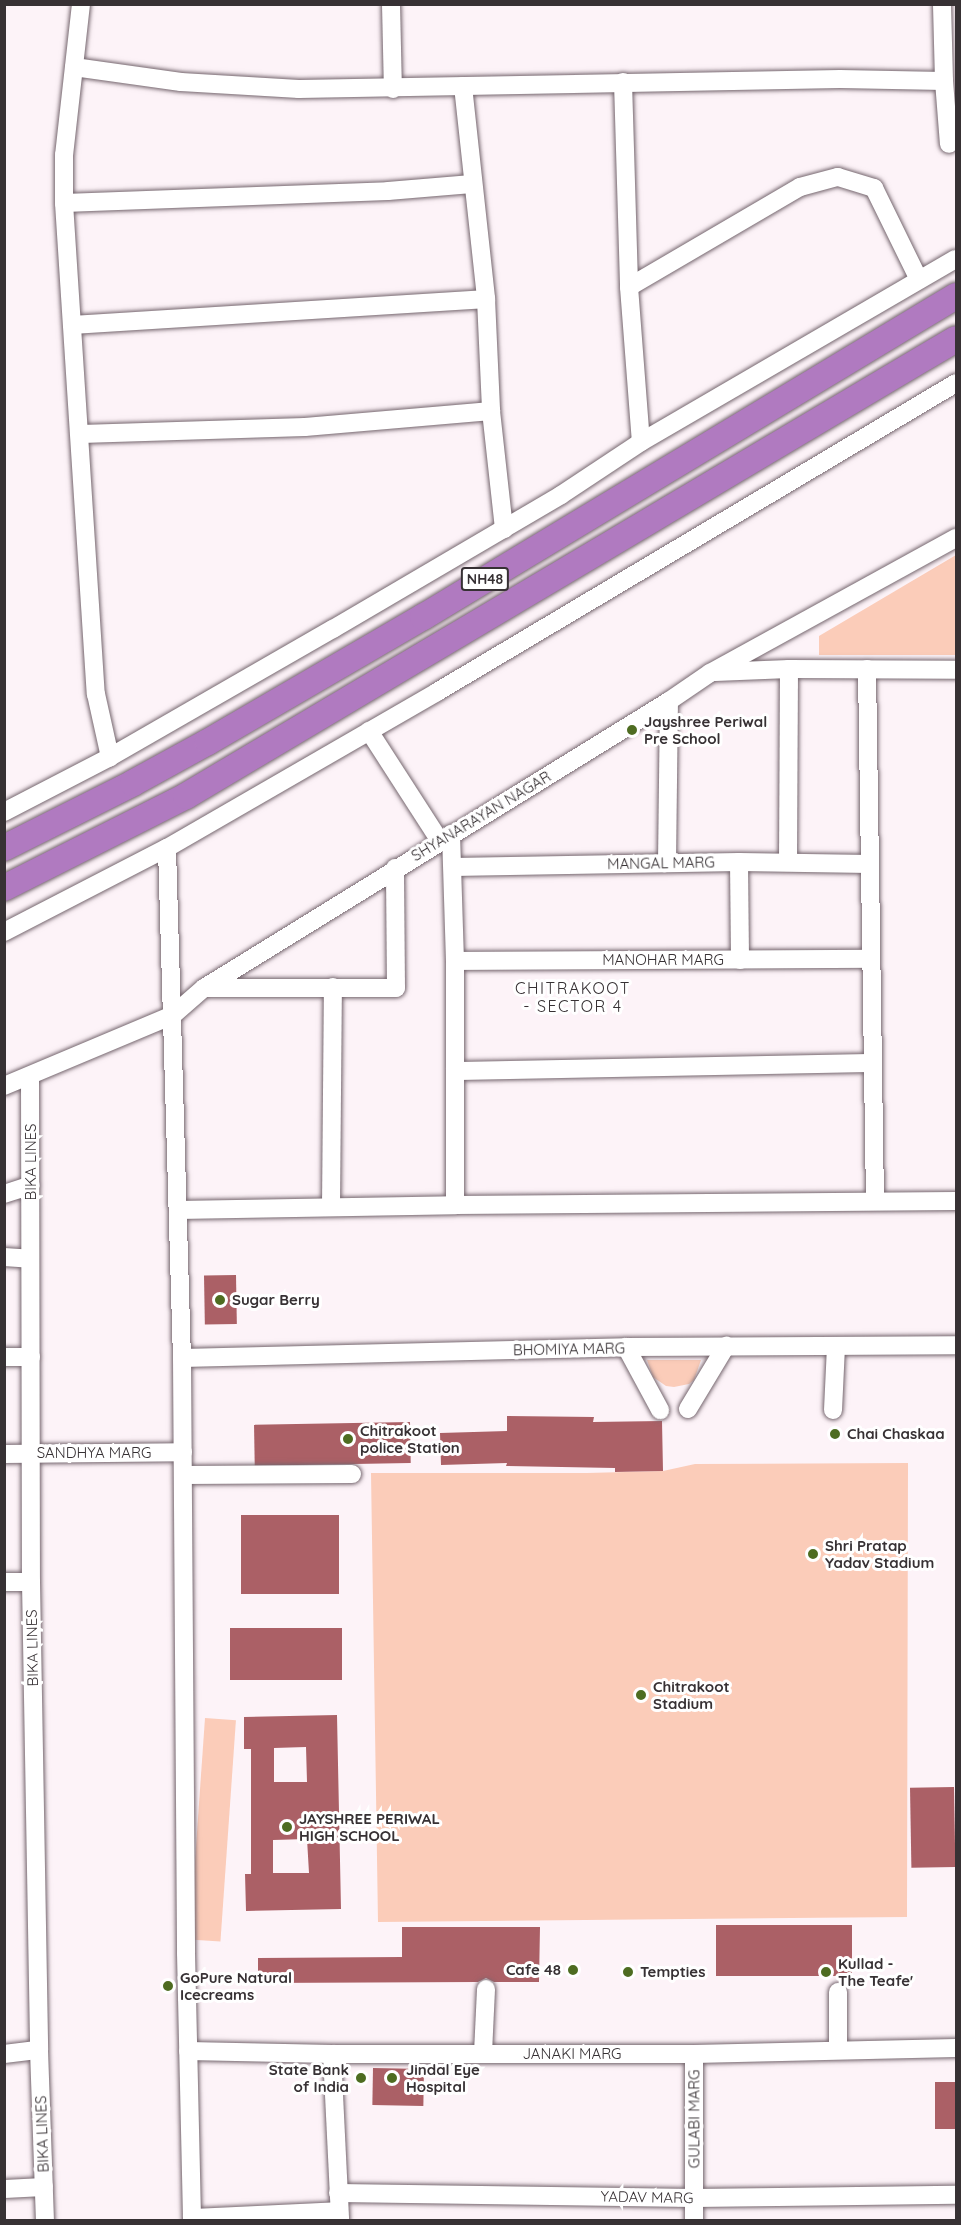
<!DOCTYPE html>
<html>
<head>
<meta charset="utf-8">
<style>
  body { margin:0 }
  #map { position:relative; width:961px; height:2225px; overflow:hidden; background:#fdf3f8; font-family:Quicksand,sans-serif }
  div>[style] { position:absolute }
  .green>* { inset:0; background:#fbccb9; transform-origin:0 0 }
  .building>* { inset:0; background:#ab6066; transform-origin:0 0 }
  .roads { filter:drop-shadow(0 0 2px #75666e) drop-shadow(0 0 2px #75666e) }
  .minor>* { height:18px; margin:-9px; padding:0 9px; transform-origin:9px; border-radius:9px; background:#fff }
  .highway>* { height:26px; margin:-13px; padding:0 13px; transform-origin:13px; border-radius:13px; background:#b07ac0 }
  .dots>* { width:16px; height:16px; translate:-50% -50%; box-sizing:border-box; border:3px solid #fff; border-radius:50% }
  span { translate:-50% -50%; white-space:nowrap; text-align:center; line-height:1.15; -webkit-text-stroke:6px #fff; paint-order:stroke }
  .shield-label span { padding:2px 4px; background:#fff; border:2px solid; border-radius:4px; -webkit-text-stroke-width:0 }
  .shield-label { font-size:14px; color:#373134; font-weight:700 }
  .poi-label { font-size:15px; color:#373134; font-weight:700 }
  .left { translate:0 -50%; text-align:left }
  .right { translate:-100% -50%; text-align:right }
  .street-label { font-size:15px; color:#373134 }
  .neighbourhood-label { font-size:16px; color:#373134; letter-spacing:1.5px }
  .frame { position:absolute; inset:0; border:6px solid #373134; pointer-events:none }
</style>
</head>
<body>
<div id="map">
  <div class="green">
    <i style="clip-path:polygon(956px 555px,956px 655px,819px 655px,819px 636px)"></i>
    <i style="clip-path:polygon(647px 1360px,701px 1360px,694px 1380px,689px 1384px,674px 1387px,666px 1386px,653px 1377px)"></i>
    <i style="clip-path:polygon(908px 1463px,907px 1917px,378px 1922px,371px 1473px,587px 1473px,663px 1471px,695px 1464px)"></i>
    <i style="left:205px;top:1718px;width:31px;height:222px;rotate:4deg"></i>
  </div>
  <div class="building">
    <i style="left:236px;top:1275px;width:49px;height:32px;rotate:89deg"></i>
    <i style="clip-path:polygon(507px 1416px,594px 1417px,593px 1422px,662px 1421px,663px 1471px,615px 1472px,615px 1468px,506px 1466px,507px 1463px,441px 1465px,440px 1433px,507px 1431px)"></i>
    <i style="left:410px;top:1422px;width:41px;height:156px;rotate:89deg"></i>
    <i style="left:241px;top:1515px;width:98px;height:79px"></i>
    <i style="left:230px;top:1628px;width:112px;height:52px"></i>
    <i style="clip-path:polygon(evenodd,337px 1715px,341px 1909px,246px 1911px,245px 1874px,251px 1874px,251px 1749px,244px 1749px,244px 1717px,337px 1715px,306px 1747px,307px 1782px,274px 1782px,274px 1748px,306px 1747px,337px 1715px,307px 1839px,309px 1873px,273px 1873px,273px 1840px,307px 1839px)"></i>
    <i style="left:954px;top:1787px;width:80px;height:44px;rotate:89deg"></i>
    <i style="left:716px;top:1925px;width:136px;height:51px"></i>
    <i style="clip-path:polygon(402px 1927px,540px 1927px,539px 1982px,494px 1982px,486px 1978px,478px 1982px,258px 1983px,258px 1958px,402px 1957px)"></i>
    <i style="left:373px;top:2068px;width:51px;height:37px;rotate:1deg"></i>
    <i style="left:935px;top:2082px;width:22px;height:47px"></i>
  </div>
  <div class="roads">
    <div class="minor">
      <i style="left:81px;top:4px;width:152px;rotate:96.4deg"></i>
      <i style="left:64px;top:155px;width:48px;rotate:90deg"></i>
      <i style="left:64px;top:203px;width:492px;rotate:86.3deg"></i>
      <i style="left:96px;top:694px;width:65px;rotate:77.5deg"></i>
      <i style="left:391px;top:4px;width:85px;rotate:88.7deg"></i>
      <i style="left:74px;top:67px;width:108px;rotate:8deg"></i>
      <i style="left:181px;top:82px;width:118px;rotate:3.4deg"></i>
      <i style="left:299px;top:89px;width:541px;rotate:-1.06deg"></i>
      <i style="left:840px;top:79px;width:104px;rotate:1.1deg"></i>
      <i style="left:944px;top:81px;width:77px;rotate:-91.5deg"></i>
      <i style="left:944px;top:81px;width:63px;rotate:85.5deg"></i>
      <i style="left:623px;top:82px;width:205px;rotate:88.3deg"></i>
      <i style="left:629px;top:287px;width:155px;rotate:85.6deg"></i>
      <i style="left:463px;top:86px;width:214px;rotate:83.8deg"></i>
      <i style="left:486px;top:299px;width:112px;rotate:87.4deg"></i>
      <i style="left:491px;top:411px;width:119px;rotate:83.7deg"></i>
      <i style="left:64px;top:203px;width:324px;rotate:-2.1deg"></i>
      <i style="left:388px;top:191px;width:84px;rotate:-4.8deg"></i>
      <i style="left:629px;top:287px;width:198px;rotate:-30.3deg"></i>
      <i style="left:800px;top:187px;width:39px;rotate:-15deg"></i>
      <i style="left:838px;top:177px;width:38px;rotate:17deg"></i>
      <i style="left:874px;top:188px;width:102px;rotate:63.9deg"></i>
      <i style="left:73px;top:325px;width:414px;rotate:-3.6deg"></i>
      <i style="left:81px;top:434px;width:224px;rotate:-1.8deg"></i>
      <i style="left:305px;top:427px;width:187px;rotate:-4.9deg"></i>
      <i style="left:867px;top:669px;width:532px;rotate:89.14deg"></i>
      <i style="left:715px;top:672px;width:74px;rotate:-2.3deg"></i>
      <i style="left:789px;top:669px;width:167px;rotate:0.3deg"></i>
      <i style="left:369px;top:731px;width:131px;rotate:57.2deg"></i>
      <i style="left:4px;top:812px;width:119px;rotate:-27.4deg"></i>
      <i style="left:110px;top:757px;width:257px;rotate:-29.9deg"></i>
      <i style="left:333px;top:629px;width:264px;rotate:-30.4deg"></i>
      <i style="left:561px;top:495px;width:96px;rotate:-33.5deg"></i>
      <i style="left:641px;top:442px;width:364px;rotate:-30.2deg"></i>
      <i style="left:451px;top:834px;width:127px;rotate:88.2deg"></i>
      <i style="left:455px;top:961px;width:244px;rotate:90deg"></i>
      <i style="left:167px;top:848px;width:510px;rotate:88.32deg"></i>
      <i style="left:182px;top:1358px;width:595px;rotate:89.61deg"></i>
      <i style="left:186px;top:1953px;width:267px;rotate:88.7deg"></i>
      <i style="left:739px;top:862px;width:98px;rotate:89.4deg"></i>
      <i style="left:788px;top:862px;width:193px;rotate:-89.7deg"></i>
      <i style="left:667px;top:863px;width:162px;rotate:-89.3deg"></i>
      <i style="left:453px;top:867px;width:286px;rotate:-1deg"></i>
      <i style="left:739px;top:862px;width:131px;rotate:0.9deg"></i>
      <i style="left:4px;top:932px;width:183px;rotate:-27.3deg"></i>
      <i style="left:167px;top:848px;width:312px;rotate:-30deg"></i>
      <i style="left:437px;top:692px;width:604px;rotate:-30.77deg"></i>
      <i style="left:455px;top:961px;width:416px;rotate:-0.3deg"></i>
      <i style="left:205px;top:988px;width:191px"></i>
      <i style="left:396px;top:988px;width:120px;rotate:-90.5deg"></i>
      <i style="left:455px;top:1071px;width:418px;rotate:-1.1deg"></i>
      <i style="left:30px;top:1076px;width:506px;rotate:89.89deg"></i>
      <i style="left:31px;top:1582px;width:468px;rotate:89deg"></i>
      <i style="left:39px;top:2050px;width:170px;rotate:88deg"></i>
      <i style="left:4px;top:1086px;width:183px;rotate:-22.8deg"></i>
      <i style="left:173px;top:1015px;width:41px;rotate:-41.1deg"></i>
      <i style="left:204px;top:988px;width:546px;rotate:-31.68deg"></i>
      <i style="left:669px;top:701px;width:50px;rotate:-34.3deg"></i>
      <i style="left:710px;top:673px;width:281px;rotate:-28.8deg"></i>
      <i style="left:4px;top:1194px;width:28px;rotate:-18deg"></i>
      <i style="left:331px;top:1207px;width:220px;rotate:-89.5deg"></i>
      <i style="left:178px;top:1210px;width:277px;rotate:-1deg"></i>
      <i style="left:455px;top:1205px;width:501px;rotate:-0.46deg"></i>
      <i style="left:4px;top:1257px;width:26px;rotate:4deg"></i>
      <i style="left:626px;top:1347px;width:72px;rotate:61.6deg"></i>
      <i style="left:4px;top:1357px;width:27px"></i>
      <i style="left:182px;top:1358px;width:444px;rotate:-1.4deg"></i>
      <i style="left:626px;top:1347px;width:330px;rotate:-0.3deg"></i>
      <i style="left:688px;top:1409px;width:74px;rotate:-58.9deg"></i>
      <i style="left:833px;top:1410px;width:63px;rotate:-87.3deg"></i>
      <i style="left:4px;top:1454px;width:179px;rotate:-0.6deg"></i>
      <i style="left:183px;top:1475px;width:169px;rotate:-0.3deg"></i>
      <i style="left:4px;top:1582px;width:27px"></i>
      <i style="left:838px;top:2049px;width:57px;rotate:-90deg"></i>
      <i style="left:188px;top:2051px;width:144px;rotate:1.2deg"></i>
      <i style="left:332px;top:2054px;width:362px"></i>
      <i style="left:694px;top:2054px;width:262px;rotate:-1.3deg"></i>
      <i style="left:483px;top:2053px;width:64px;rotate:-87.3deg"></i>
      <i style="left:4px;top:2054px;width:35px;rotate:-7deg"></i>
      <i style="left:332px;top:2054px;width:166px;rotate:87.2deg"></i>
      <i style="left:694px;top:2054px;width:166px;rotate:90deg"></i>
      <i style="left:4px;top:2189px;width:40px;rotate:-2.9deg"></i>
      <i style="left:338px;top:2193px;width:356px;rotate:0.8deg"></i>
      <i style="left:694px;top:2198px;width:262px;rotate:-0.7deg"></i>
      <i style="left:192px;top:2218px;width:147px;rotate:-2.7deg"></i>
    </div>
    <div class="highway">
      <i style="left:4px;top:848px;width:144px;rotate:-26.7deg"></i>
      <i style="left:133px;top:783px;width:85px;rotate:-28.7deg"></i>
      <i style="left:208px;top:742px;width:249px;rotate:-30.2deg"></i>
      <i style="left:423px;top:617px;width:622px;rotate:-31.06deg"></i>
      <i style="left:4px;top:888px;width:204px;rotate:-26.8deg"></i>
      <i style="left:186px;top:796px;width:895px;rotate:-30.69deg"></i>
    </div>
  </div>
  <div class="dots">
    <i style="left:632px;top:730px;background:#4e6c21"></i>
    <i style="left:220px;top:1300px;background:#4e6c21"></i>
    <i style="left:835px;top:1434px;background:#4e6c21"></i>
    <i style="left:348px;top:1439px;background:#4e6c21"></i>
    <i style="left:813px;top:1554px;background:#4e6c21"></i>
    <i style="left:641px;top:1695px;background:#4e6c21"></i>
    <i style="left:287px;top:1827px;background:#4e6c21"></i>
    <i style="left:573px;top:1970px;background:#4e6c21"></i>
    <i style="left:628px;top:1972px;background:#4e6c21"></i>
    <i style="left:826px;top:1972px;background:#4e6c21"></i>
    <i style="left:168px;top:1986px;background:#4e6c21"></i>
    <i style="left:361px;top:2078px;background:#4e6c21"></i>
    <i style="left:392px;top:2078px;background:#4e6c21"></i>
  </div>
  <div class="shield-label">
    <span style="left:485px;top:579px">NH48</span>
  </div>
  <div class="poi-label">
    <span class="left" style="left:644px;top:730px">Jayshree Periwal<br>Pre School</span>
    <span class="left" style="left:232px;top:1300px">Sugar Berry</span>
    <span class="left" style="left:360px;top:1439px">Chitrakoot<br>police Station</span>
    <span class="left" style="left:847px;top:1434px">Chai Chaskaa</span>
    <span class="left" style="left:825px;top:1554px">Shri Pratap<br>Yadav Stadium</span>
    <span class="left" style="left:653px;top:1695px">Chitrakoot<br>Stadium</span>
    <span class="left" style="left:299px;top:1827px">JAYSHREE PERIWAL<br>HIGH SCHOOL</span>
    <span class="left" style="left:838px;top:1972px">Kullad -<br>The Teafe'</span>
    <span class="right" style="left:561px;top:1970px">Cafe 48</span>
    <span class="left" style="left:640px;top:1972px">Tempties</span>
    <span class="left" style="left:180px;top:1986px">GoPure Natural<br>Icecreams</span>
    <span class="right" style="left:349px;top:2078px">State Bank<br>of India</span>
    <span class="left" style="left:406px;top:2078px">Jindal Eye<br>Hospital</span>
  </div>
  <div class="street-label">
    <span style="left:481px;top:816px;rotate:-31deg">SHYANARAYAN NAGAR</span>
    <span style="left:661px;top:863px;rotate:-1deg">MANGAL MARG</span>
    <span style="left:663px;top:960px">MANOHAR MARG</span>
    <span style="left:31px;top:1162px;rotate:-90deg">BIKA LINES</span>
    <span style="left:569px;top:1349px;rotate:-1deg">BHOMIYA MARG</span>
    <span style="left:94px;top:1453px">SANDHYA MARG</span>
    <span style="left:32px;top:1648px;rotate:-91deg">BIKA LINES</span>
    <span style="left:572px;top:2054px">JANAKI MARG</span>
    <span style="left:694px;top:2119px;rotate:-90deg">GULABI MARG</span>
    <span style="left:42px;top:2134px;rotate:-92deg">BIKA LINES</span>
    <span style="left:647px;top:2197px;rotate:1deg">YADAV MARG</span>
  </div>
  <div class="neighbourhood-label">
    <span style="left:573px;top:997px">CHITRAKOOT<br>- SECTOR 4</span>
  </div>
  <div class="frame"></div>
</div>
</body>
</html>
